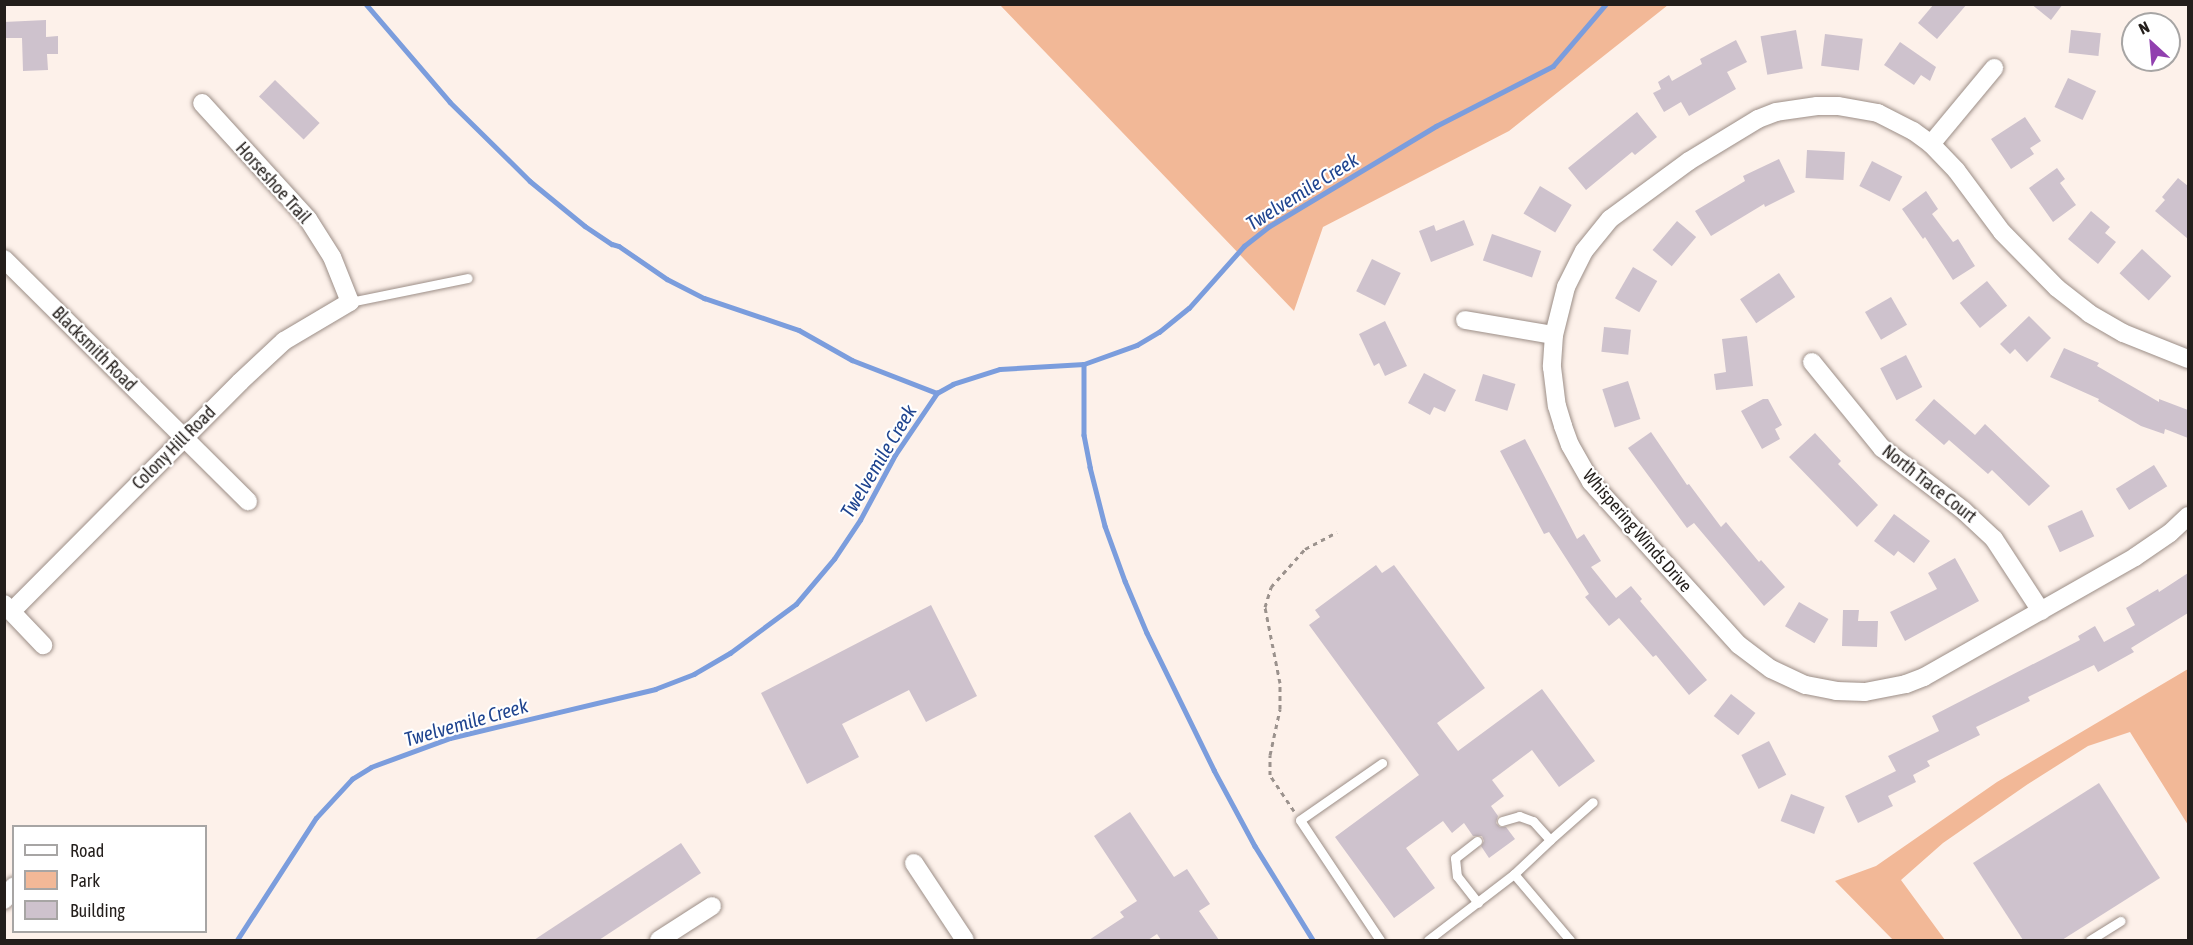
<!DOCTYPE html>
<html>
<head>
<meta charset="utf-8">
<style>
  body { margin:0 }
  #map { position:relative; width:2193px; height:945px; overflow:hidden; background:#fdf1ea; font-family:"Asap Condensed",sans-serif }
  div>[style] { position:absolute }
  .green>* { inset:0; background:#f2b897 }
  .stream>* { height:4.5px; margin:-2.25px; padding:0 2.25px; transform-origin:2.25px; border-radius:2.25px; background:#7b9ddd }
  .building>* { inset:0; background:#cec2cd; transform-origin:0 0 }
  .path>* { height:3px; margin-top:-1.5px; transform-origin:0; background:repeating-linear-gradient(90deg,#9b928d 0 4.5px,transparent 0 9px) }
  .roads { filter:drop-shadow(0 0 2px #9c8e87) drop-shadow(0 0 2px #9c8e87) }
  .service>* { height:9px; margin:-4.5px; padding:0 4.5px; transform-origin:4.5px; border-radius:4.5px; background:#fff }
  .minor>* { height:18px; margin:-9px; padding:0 9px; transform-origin:9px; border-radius:9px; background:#fff }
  span { translate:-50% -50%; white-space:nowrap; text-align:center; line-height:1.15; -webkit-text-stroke:4.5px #fff; paint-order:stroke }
  .street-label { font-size:18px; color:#231e1b }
  .water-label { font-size:20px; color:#1f448f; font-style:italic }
  .frame { position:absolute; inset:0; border:6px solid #231e1b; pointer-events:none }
  .legend { position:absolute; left:12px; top:825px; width:195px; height:108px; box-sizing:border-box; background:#fff; border:2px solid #a7a5a4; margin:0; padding:8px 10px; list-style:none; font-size:18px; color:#231e1b }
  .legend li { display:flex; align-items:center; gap:12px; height:30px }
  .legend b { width:30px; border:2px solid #a7a5a4 }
  .north { position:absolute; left:2121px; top:12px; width:60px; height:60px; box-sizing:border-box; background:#fff; border:2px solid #a7a5a4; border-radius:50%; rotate:334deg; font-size:16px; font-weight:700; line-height:24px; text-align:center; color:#231e1b }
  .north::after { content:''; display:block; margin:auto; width:21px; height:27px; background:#9140af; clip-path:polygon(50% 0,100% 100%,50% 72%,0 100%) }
</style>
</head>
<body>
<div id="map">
  <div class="green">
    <i style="clip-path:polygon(1000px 5px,1668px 5px,1509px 131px,1323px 227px,1294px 311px)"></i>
    <i style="clip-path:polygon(2188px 669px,2188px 825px,2130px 732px,2088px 746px,2028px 784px,1943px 843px,1901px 880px,1945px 940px,1893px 940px,1835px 881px,1876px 866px,1997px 782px)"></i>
  </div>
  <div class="stream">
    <i style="left:366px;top:4px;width:129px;rotate:49.4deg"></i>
    <i style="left:450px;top:102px;width:112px;rotate:44.6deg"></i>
    <i style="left:530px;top:181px;width:71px;rotate:39.3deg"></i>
    <i style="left:585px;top:226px;width:32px;rotate:34deg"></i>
    <i style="left:612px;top:244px;width:7px;rotate:16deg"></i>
    <i style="left:619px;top:246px;width:58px;rotate:34.5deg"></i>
    <i style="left:667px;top:279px;width:42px;rotate:27.2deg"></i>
    <i style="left:704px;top:298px;width:100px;rotate:18.6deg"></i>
    <i style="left:799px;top:330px;width:61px;rotate:29.5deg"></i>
    <i style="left:852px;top:360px;width:91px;rotate:21.2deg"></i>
    <i style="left:1084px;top:364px;width:71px;rotate:90deg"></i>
    <i style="left:1084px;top:435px;width:33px;rotate:79deg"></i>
    <i style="left:1090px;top:467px;width:61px;rotate:75.7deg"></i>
    <i style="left:1105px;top:526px;width:59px;rotate:70deg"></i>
    <i style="left:1125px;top:581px;width:56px;rotate:67.1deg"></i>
    <i style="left:1147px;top:633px;width:153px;rotate:63.9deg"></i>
    <i style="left:1214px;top:770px;width:86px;rotate:61.7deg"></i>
    <i style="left:1255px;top:846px;width:110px;rotate:58.3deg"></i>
    <i style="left:237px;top:940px;width:145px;rotate:-57.1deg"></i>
    <i style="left:316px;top:818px;width:53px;rotate:-47.3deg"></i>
    <i style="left:352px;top:779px;width:22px;rotate:-32deg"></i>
    <i style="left:371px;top:767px;width:84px;rotate:-20.2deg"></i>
    <i style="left:450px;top:738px;width:211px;rotate:-13.4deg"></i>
    <i style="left:655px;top:689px;width:42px;rotate:-21deg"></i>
    <i style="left:694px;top:674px;width:42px;rotate:-30.3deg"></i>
    <i style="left:730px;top:653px;width:82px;rotate:-36.6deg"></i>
    <i style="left:796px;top:604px;width:59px;rotate:-49.8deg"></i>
    <i style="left:834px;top:559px;width:47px;rotate:-56.3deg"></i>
    <i style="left:860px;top:520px;width:74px;rotate:-61.7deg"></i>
    <i style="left:895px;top:455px;width:75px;rotate:-55.9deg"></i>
    <i style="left:937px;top:393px;width:18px;rotate:-29deg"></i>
    <i style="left:953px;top:384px;width:49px;rotate:-17.7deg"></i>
    <i style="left:1000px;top:369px;width:84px;rotate:-3.4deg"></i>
    <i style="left:1084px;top:364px;width:56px;rotate:-19.7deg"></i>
    <i style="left:1137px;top:345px;width:26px;rotate:-31deg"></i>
    <i style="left:1159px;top:332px;width:38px;rotate:-39deg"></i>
    <i style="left:1189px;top:308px;width:83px;rotate:-48.4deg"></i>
    <i style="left:1244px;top:246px;width:31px;rotate:-38deg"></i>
    <i style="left:1268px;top:227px;width:196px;rotate:-31deg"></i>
    <i style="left:1436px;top:126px;width:131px;rotate:-27.1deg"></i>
    <i style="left:1553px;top:66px;width:82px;rotate:-49.5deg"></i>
  </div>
  <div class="building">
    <i style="clip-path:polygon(1934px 4px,1967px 4px,1937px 39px,1918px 23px)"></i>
    <i style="clip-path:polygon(2031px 4px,2063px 4px,2051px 20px)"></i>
    <i style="clip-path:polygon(46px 20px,46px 37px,58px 36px,58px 54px,47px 54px,48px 70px,23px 71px,22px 38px,4px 38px,4px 22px)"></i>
    <i style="left:1796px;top:30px;width:39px;height:36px;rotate:80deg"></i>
    <i style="left:2071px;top:30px;width:30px;height:23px;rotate:6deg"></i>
    <i style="left:1825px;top:34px;width:38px;height:32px;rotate:7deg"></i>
    <i style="clip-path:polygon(1736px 40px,1747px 62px,1727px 72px,1736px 89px,1689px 116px,1681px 102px,1664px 112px,1653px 93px,1661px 89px,1658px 82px,1669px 75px,1672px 81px,1702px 64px,1700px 59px)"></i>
    <i style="clip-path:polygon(1900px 42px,1936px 67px,1930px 81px,1921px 75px,1914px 85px,1884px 65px)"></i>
    <i style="left:2068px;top:78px;width:31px;height:32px;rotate:25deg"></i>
    <i style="left:275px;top:80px;width:62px;height:23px;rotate:44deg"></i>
    <i style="clip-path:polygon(1637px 112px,1657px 137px,1635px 155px,1632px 152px,1586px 190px,1568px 168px)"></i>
    <i style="clip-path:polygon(2025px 117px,2041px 141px,2030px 148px,2034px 154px,2011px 169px,1991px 139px)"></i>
    <i style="left:1807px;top:150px;width:38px;height:28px;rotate:3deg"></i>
    <i style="clip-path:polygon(1779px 159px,1795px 192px,1765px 207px,1764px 204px,1711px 236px,1695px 211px,1745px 181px,1743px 176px)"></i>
    <i style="left:1872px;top:161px;width:34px;height:28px;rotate:27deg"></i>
    <i style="clip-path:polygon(2057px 168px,2065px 179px,2060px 183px,2076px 205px,2053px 222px,2029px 188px)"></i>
    <i style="clip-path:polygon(2178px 178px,2188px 186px,2188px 239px,2155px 211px,2165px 200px,2162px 197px)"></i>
    <i style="left:1540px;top:186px;width:37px;height:32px;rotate:31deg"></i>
    <i style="clip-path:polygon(1926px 191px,1938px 209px,1932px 214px,1953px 242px,1958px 239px,1975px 266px,1953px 280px,1925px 237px,1923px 239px,1902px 209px)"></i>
    <i style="clip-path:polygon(2091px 211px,2110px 227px,2105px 233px,2116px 242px,2098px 264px,2068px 239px)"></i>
    <i style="clip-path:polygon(1464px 220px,1474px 245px,1431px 262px,1419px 231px,1434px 225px,1436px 231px)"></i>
    <i style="left:1677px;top:221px;width:25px;height:38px;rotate:40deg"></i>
    <i style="left:1492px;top:234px;width:52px;height:28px;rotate:19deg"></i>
    <i style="left:2142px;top:249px;width:40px;height:33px;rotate:43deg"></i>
    <i style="left:1372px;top:259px;width:32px;height:36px;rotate:26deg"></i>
    <i style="left:1633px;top:267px;width:28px;height:36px;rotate:30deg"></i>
    <i style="left:1779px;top:273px;width:29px;height:47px;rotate:56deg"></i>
    <i style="left:1987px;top:281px;width:32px;height:35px;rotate:51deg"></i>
    <i style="left:1891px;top:297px;width:32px;height:30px;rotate:60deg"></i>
    <i style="clip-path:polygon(2029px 316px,2051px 338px,2027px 362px,2015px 349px,2010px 354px,2000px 344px)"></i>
    <i style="clip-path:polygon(1385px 321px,1407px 366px,1385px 376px,1379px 363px,1374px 366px,1359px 334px)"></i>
    <i style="left:1604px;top:327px;width:27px;height:25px;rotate:6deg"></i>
    <i style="clip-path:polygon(1747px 336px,1753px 386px,1716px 390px,1714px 374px,1726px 372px,1722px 339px)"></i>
    <i style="clip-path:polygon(2064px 348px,2099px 363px,2097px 366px,2159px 402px,2159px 399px,2188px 410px,2188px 438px,2165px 429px,2164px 434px,2141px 426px,2098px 401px,2099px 399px,2050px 377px)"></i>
    <i style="left:1906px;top:355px;width:36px;height:29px;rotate:63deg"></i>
    <i style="clip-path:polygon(1424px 373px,1456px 390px,1445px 412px,1434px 407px,1430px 415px,1408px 403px)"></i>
    <i style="left:1483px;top:374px;width:34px;height:28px;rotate:17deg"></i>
    <i style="left:1628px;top:381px;width:40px;height:27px;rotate:72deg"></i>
    <i style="clip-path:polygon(1763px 399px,1768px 399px,1782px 425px,1775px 429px,1780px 439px,1762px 449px,1741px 411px)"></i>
    <i style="clip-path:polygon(1934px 399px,1975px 435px,1985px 424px,2050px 486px,2029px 506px,1992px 470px,1988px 474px,1949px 440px,1944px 445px,1915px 420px)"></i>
    <i style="clip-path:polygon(1651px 432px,1687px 485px,1689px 484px,1721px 527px,1726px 522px,1759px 562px,1761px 560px,1785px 587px,1764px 606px,1694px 523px,1687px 528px,1628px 448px)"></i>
    <i style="clip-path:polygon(1815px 433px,1841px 461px,1838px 464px,1878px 505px,1857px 527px,1789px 457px)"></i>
    <i style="clip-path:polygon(1525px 439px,1577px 539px,1584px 534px,1601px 561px,1591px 567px,1616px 598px,1631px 586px,1642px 599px,1640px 601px,1707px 680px,1689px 695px,1656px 655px,1653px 657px,1619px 618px,1609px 626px,1585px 597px,1589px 594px,1549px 532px,1544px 534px,1500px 451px)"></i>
    <i style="left:2154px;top:465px;width:25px;height:45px;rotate:58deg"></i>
    <i style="left:2082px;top:510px;width:29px;height:38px;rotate:65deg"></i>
    <i style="clip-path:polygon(1894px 514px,1930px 541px,1914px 563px,1898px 551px,1894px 556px,1874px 541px)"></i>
    <i style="clip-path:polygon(1955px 558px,1979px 601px,1905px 641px,1890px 612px,1937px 589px,1928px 573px)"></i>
    <i style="clip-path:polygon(1376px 565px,1382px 573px,1394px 565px,1485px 688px,1437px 723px,1458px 751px,1542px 689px,1595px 761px,1559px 787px,1532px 750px,1492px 780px,1504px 796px,1491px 806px,1498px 816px,1496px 823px,1500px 827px,1506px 827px,1515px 839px,1489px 858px,1481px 846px,1484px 841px,1482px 836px,1473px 836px,1464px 823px,1452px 833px,1443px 821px,1406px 848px,1435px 888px,1394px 918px,1335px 837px,1419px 775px,1309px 625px,1320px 617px,1315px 610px)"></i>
    <i style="clip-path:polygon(2188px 573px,2188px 613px,2131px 648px,2134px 652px,2098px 672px,2094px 665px,2028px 697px,2030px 701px,1976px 727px,1980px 735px,1927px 761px,1930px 766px,1913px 775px,1916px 782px,1888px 796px,1893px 806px,1858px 823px,1845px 796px,1896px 771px,1888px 756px,1939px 731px,1932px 716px,2080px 640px,2078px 636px,2095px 626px,2104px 642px,2135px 625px,2126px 608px,2158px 589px,2159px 592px)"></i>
    <i style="left:1799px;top:602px;width:34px;height:28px;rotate:30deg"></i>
    <i style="clip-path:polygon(931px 605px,977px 696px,926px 722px,909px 690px,842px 724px,859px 757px,807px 784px,761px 693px)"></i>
    <i style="clip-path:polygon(1843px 610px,1859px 610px,1858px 621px,1878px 621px,1877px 647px,1842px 646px)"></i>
    <i style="left:1731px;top:694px;width:31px;height:28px;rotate:38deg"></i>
    <i style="left:1769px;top:741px;width:38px;height:31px;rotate:63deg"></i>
    <i style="clip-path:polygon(2099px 783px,2160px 878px,2062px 940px,2023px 940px,1973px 863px)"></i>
    <i style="left:1791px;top:794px;width:36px;height:29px;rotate:21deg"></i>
    <i style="clip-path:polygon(1130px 812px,1174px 877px,1187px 869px,1210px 904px,1199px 911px,1219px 940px,1161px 940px,1157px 934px,1148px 940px,1089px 940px,1124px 917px,1120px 912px,1137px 901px,1094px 836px)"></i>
    <i style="clip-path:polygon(681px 843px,701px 873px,599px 940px,534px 940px)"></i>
  </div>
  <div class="path">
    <i style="left:1294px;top:811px;width:43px;rotate:-123.7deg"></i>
    <i style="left:1270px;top:775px;width:20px;rotate:-90deg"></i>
    <i style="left:1270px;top:755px;width:47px;rotate:-77.7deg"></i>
    <i style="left:1280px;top:709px;width:26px;rotate:-90deg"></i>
    <i style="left:1280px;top:683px;width:77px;rotate:-101.2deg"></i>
    <i style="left:1265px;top:607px;width:21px;rotate:-73deg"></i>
    <i style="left:1271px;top:587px;width:51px;rotate:-48.2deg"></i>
    <i style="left:1305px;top:549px;width:36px;rotate:-28deg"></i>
  </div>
  <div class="roads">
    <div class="service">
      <i style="left:350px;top:302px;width:120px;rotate:-11.5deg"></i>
      <i style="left:1502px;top:821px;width:18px;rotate:-16deg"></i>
      <i style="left:1519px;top:816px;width:15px;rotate:20deg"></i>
      <i style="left:1533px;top:821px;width:25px;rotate:48deg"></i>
      <i style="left:1550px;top:840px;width:57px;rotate:-41.5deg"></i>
      <i style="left:1477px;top:841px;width:28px;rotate:142deg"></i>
      <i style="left:1455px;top:858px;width:18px;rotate:84deg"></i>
      <i style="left:1457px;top:876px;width:34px;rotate:52deg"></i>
      <i style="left:1514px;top:874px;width:87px;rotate:49.7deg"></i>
      <i style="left:1380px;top:940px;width:144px;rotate:-123.7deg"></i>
      <i style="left:1300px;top:820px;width:100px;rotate:-34.8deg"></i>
      <i style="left:1428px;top:940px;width:108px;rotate:-37.5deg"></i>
      <i style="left:1514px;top:874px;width:50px;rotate:-43.4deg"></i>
      <i style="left:2090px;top:940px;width:36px;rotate:-32deg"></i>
    </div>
    <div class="minor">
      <i style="left:1931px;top:144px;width:99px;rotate:-50.3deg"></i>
      <i style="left:4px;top:259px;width:344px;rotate:44.8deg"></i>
      <i style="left:1465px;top:320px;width:90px;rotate:9.6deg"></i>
      <i style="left:2188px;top:359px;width:70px;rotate:-158.2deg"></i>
      <i style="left:2123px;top:333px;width:39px;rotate:-150deg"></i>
      <i style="left:2089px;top:313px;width:41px;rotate:-142deg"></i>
      <i style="left:2057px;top:288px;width:78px;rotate:-134.5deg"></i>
      <i style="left:2002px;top:232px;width:77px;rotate:-126.6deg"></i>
      <i style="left:1956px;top:170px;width:36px;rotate:-134deg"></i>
      <i style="left:1931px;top:144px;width:22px;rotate:-144deg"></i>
      <i style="left:1913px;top:131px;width:39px;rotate:-153deg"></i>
      <i style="left:1878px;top:113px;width:41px;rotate:-170.1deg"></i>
      <i style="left:1838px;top:106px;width:21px;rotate:180deg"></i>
      <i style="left:1817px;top:106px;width:41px;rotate:171.7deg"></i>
      <i style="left:1776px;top:112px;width:19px;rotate:159deg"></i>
      <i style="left:1758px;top:119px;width:81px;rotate:148.7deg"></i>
      <i style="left:1689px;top:161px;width:98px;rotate:143.7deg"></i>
      <i style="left:1610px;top:219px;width:41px;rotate:129.1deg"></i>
      <i style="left:1584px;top:251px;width:40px;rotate:116.6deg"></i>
      <i style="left:1566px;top:287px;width:49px;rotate:104deg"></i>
      <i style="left:1554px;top:335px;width:32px;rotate:94deg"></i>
      <i style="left:1552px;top:367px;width:39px;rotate:83deg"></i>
      <i style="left:1557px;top:406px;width:21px;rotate:73deg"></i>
      <i style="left:1563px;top:426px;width:20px;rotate:70deg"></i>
      <i style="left:1570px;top:445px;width:43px;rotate:60.4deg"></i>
      <i style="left:1591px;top:482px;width:220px;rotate:47.8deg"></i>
      <i style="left:1739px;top:645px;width:40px;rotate:37deg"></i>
      <i style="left:1771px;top:669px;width:38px;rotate:25deg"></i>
      <i style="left:1806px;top:685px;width:31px;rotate:11deg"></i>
      <i style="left:1836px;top:691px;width:29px;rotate:2deg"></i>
      <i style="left:1865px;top:692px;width:42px;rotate:-11deg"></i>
      <i style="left:1906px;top:684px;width:19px;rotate:-21deg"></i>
      <i style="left:1924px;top:677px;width:243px;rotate:-29.6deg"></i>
      <i style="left:2135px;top:557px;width:42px;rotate:-34.4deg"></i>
      <i style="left:2170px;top:533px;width:25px;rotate:-43deg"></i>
      <i style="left:1812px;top:362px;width:111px;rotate:50.9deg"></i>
      <i style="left:1882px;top:448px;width:103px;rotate:37.5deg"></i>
      <i style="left:1964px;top:511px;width:41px;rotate:43deg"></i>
      <i style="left:1994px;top:539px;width:86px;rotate:56.9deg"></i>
      <i style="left:4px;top:604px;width:57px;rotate:46.4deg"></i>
      <i style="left:12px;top:611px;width:323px;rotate:-45.1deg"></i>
      <i style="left:240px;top:382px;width:60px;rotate:-43deg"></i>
      <i style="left:284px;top:341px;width:77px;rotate:-30.6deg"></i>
      <i style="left:350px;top:302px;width:48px;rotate:-111.8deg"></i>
      <i style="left:332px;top:257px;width:45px;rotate:-122.3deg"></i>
      <i style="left:308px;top:219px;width:157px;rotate:-132.4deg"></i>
      <i style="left:914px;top:863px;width:92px;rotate:56.5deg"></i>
      <i style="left:4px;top:900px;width:17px;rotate:-54deg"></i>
      <i style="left:659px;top:940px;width:63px;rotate:-32.7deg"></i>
    </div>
  </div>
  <div class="street-label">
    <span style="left:273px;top:183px;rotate:48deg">Horseshoe Trail</span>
    <span style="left:94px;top:349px;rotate:45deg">Blacksmith Road</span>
    <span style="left:174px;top:448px;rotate:-45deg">Colony Hill Road</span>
    <span style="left:1929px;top:484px;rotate:38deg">North Trace Court</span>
    <span style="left:1637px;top:531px;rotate:49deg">Whispering Winds Drive</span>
  </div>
  <div class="water-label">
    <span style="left:1302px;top:191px;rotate:-32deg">Twelvemile Creek</span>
    <span style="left:878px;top:461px;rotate:-59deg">Twelvemile Creek</span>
    <span style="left:466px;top:722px;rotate:-16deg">Twelvemile Creek</span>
  </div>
  <div class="frame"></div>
  <ul class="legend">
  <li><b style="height:8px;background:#fff"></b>Road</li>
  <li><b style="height:16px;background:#f2b897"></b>Park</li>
  <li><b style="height:16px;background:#cec2cd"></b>Building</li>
  </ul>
  <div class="north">N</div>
</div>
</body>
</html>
